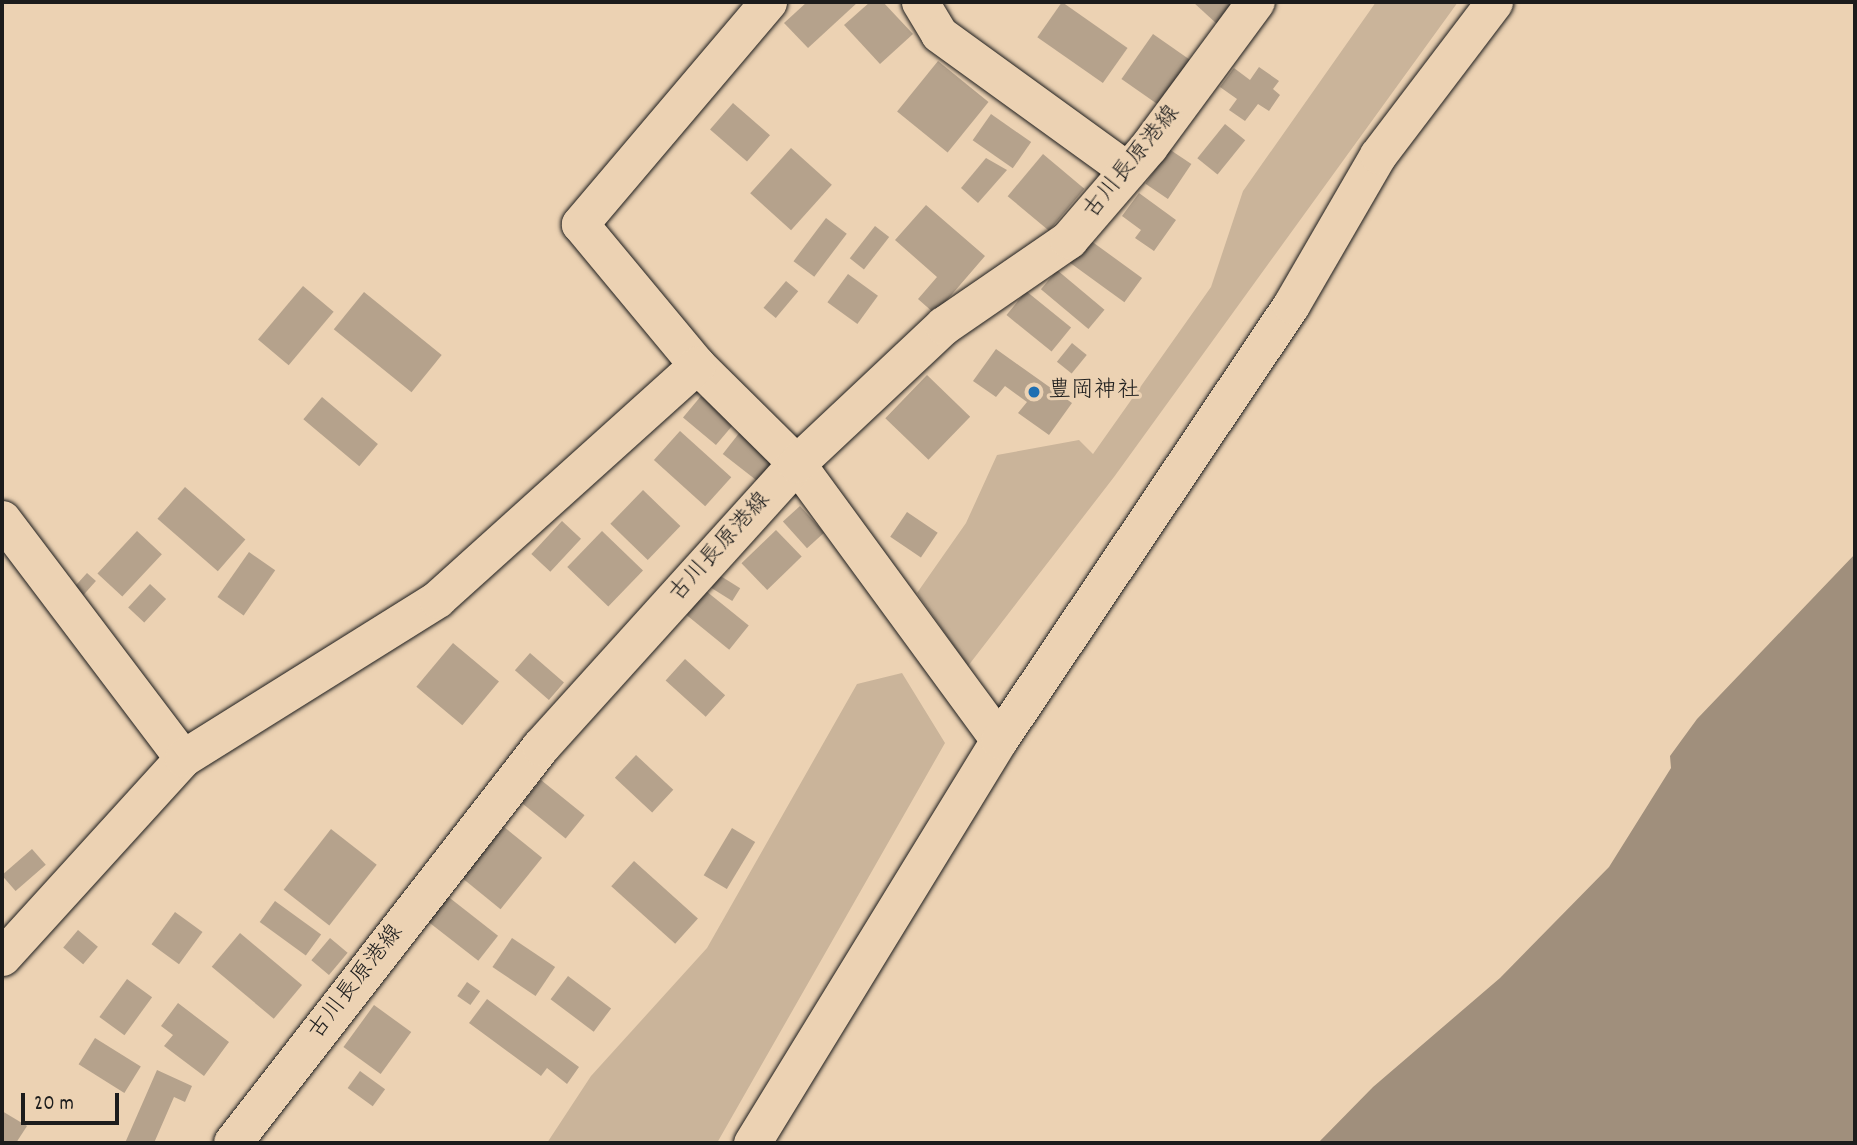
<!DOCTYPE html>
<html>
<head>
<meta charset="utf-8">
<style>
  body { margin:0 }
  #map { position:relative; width:1857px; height:1145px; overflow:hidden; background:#ecd2b3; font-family:Dekko,"Klee One",sans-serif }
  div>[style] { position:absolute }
  .green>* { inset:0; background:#cab49a }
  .water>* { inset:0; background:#a08f7c }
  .building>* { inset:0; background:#b5a28c; transform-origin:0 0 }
  .roads { filter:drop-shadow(0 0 2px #1c1c1c) drop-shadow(0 0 2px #1c1c1c) }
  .minor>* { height:37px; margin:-18.5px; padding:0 18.5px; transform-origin:18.5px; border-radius:18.5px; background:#ecd2b3 }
  .major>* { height:38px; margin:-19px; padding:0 19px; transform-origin:19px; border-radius:19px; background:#ecd2b3 }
  .dots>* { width:19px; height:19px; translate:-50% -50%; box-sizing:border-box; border:4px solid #ecd2b3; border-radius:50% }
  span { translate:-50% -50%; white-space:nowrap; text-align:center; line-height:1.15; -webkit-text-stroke:6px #ecd2b3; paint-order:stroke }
  .street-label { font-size:23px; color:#1c1c1c }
  .poi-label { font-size:23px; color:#1c1c1c }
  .left { translate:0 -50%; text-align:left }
  .frame { position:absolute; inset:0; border:4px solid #1c1c1c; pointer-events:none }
  .scale { position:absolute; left:21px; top:1093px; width:98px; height:32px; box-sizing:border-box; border:4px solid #1c1c1c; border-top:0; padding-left:9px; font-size:21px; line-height:24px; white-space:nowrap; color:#1c1c1c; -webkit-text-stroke:5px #ecd2b3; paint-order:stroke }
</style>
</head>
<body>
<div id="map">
  <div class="green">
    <i style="clip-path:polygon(1376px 2px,1458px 2px,1114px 477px,968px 666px,917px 593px,966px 523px,997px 455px,1079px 440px,1093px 454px,1211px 287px,1243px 191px)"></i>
    <i style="clip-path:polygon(902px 673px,945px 743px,717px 1143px,547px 1143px,591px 1076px,707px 948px,857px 684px)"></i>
  </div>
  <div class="water">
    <i style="clip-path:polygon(1855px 554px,1855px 1143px,1318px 1143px,1373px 1087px,1500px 978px,1609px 867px,1671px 768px,1670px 756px,1697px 719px)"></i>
  </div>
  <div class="building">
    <i style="clip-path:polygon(807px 2px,858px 2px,808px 48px,784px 23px)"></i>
    <i style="clip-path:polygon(870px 2px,883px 2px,913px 34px,880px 64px,844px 25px)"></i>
    <i style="left:1062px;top:2px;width:80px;height:43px;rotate:35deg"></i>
    <i style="clip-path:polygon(1193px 2px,1237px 2px,1217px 24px)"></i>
    <i style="left:1153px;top:34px;width:45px;height:55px;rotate:35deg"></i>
    <i style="left:938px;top:61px;width:65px;height:65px;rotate:39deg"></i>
    <i style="clip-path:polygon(1259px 67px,1279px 81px,1273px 89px,1280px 95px,1269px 111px,1258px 104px,1245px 121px,1229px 110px,1237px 99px,1220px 87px,1234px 68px,1250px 80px)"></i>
    <i style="left:733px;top:103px;width:49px;height:35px;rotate:41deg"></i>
    <i style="left:991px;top:114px;width:49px;height:32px;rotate:35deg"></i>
    <i style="left:1225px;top:124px;width:26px;height:44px;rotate:39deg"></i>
    <i style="left:791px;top:148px;width:55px;height:61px;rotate:42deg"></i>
    <i style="left:1169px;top:149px;width:27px;height:42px;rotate:34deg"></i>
    <i style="left:1043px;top:154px;width:54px;height:55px;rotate:40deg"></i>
    <i style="clip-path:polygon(986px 158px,1007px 170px,978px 203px,961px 188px)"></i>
    <i style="clip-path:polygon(1139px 193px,1176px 220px,1154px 251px,1135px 238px,1141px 230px,1122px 216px)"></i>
    <i style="clip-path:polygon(926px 205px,985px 256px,935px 314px,918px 299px,937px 277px,895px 240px)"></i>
    <i style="left:826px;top:218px;width:26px;height:54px;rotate:37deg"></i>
    <i style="left:875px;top:226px;width:18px;height:41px;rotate:38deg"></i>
    <i style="left:1087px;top:238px;width:68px;height:30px;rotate:36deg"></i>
    <i style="left:1057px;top:270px;width:62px;height:25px;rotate:40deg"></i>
    <i style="left:848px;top:274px;width:37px;height:35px;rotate:36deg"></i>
    <i style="left:786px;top:281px;width:16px;height:35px;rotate:40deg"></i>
    <i style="left:303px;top:286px;width:40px;height:70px;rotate:40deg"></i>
    <i style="left:1026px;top:291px;width:58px;height:31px;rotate:39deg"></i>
    <i style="left:364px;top:292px;width:100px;height:48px;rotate:39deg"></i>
    <i style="left:1072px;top:343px;width:19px;height:24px;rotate:39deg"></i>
    <i style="clip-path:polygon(996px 349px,1072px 403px,1049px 435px,1018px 413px,1027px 402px,1005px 386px,996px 397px,973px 381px)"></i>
    <i style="left:927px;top:375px;width:60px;height:60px;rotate:44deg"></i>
    <i style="left:701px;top:396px;width:43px;height:28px;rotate:40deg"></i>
    <i style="left:322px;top:397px;width:73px;height:29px;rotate:40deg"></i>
    <i style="left:680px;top:431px;width:69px;height:39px;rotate:42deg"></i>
    <i style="left:740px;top:432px;width:50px;height:28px;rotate:38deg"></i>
    <i style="left:185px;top:487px;width:80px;height:42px;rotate:41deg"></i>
    <i style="left:643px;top:490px;width:52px;height:47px;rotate:44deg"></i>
    <i style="left:800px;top:506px;width:36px;height:23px;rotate:48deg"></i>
    <i style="left:907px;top:512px;width:37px;height:30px;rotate:34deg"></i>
    <i style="left:562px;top:521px;width:26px;height:45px;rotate:43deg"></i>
    <i style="left:776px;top:530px;width:37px;height:48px;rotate:46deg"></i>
    <i style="left:137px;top:531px;width:34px;height:58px;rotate:43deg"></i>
    <i style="left:602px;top:531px;width:57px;height:50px;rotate:44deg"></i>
    <i style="left:249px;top:552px;width:32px;height:55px;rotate:35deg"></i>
    <i style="left:87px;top:573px;width:12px;height:21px;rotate:42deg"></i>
    <i style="left:719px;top:575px;width:25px;height:15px;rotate:32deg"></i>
    <i style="left:150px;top:584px;width:22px;height:32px;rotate:43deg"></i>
    <i style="left:706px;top:591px;width:55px;height:31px;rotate:39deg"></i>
    <i style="left:453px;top:643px;width:60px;height:57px;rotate:40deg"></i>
    <i style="left:530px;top:653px;width:45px;height:23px;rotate:41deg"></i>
    <i style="left:685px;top:659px;width:54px;height:29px;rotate:42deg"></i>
    <i style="left:636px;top:755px;width:51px;height:31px;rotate:43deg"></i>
    <i style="left:541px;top:780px;width:56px;height:30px;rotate:39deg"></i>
    <i style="left:504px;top:827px;width:49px;height:66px;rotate:39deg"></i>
    <i style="left:732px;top:828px;width:27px;height:55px;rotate:31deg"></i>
    <i style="left:331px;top:829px;width:58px;height:77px;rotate:38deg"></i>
    <i style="left:32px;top:849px;width:21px;height:40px;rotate:49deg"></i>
    <i style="left:634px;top:861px;width:86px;height:34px;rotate:42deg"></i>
    <i style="left:446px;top:895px;width:66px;height:32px;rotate:38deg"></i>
    <i style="left:275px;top:901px;width:57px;height:26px;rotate:36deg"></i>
    <i style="left:175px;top:912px;width:34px;height:40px;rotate:36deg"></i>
    <i style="left:78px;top:930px;width:26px;height:23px;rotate:40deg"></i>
    <i style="left:240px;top:933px;width:81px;height:44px;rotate:40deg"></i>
    <i style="left:330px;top:938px;width:23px;height:29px;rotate:40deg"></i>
    <i style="left:512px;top:938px;width:52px;height:35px;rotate:34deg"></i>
    <i style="left:568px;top:976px;width:54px;height:29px;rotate:37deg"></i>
    <i style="left:127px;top:979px;width:31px;height:47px;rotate:36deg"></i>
    <i style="left:467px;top:982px;width:16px;height:17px;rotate:35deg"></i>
    <i style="clip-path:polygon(487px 999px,579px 1067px,567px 1084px,547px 1068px,541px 1076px,469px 1023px)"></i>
    <i style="clip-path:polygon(178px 1003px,229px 1042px,204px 1076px,164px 1046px,173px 1035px,161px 1026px)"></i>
    <i style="left:374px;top:1005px;width:46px;height:52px;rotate:36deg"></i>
    <i style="left:95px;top:1038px;width:54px;height:31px;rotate:32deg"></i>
    <i style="clip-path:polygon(157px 1070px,192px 1086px,185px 1102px,174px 1097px,154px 1143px,125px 1143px)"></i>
    <i style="left:360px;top:1071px;width:31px;height:21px;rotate:36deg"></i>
    <i style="clip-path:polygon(2px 1111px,27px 1126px,16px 1143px,2px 1143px)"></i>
  </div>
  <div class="roads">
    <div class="minor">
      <i style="left:768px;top:2px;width:291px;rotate:130.3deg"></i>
      <i style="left:580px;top:224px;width:183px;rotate:50.3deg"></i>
      <i style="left:697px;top:365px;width:141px;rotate:44.7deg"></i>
      <i style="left:797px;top:464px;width:342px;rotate:53.8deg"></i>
      <i style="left:920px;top:2px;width:37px;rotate:59deg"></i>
      <i style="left:939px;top:34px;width:233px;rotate:35.9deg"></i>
      <i style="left:2px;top:519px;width:300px;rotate:52.9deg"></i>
      <i style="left:2px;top:957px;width:269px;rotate:-47.7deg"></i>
      <i style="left:183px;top:758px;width:300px;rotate:-32deg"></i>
      <i style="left:437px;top:599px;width:350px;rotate:-42deg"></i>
      <i style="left:752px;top:1143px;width:473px;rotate:-58.5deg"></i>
      <i style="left:999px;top:740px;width:524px;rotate:-56.13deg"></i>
      <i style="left:1291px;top:305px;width:173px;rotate:-59.9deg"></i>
      <i style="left:1378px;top:155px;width:192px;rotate:-52.8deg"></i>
    </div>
    <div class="major">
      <i style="left:233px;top:1143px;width:502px;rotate:-52.13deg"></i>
      <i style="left:541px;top:747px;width:382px;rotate:-47.9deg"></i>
      <i style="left:797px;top:464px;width:202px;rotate:-43.2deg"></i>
      <i style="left:944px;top:326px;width:152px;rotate:-34.5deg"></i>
      <i style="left:1069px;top:240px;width:123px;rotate:-49.3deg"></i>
      <i style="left:1149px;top:147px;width:180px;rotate:-53.6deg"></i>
    </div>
  </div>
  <div class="dots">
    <i style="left:1034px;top:392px;background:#1f6fb2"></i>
  </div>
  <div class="street-label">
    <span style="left:1133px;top:163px;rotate:-51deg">古川長原港線</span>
    <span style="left:721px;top:548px;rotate:-48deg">古川長原港線</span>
    <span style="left:357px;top:983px;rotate:-52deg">古川長原港線</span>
  </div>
  <div class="poi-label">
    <span class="left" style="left:1048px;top:392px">豊岡神社</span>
  </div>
  <div class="frame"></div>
  <div class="scale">20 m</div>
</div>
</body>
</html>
